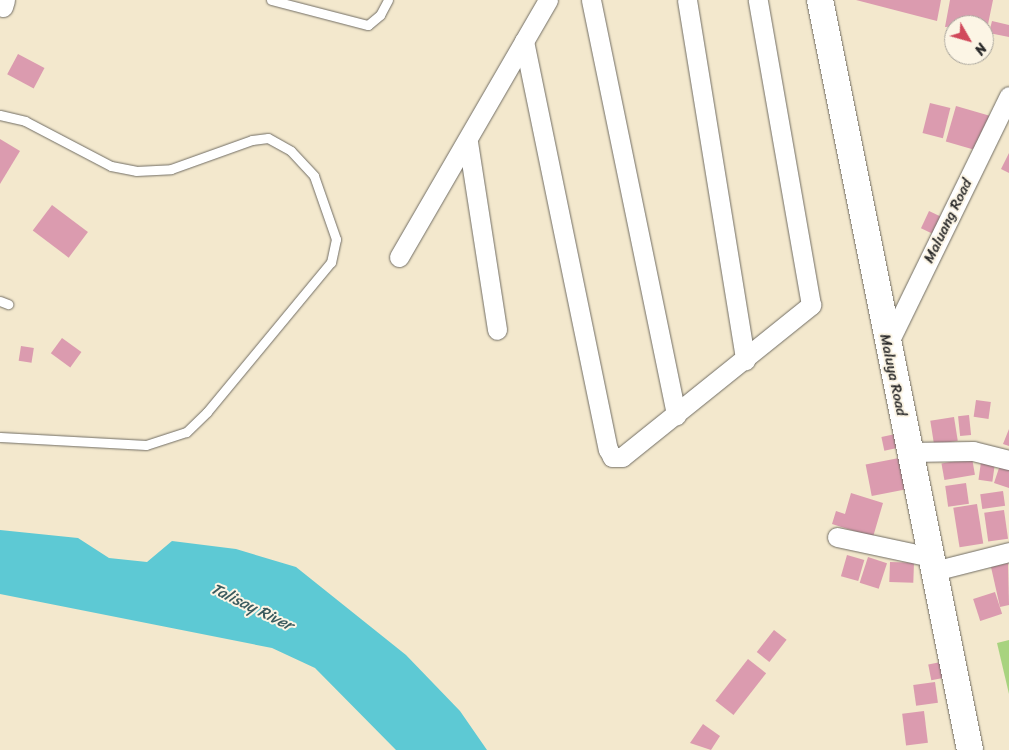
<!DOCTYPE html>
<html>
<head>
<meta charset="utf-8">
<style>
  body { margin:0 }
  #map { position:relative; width:1009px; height:750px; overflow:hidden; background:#f3e8cd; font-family:Sriracha,sans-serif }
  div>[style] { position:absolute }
  .green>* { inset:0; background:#a8d37f }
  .water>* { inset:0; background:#5dc9d4 }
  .building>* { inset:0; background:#db9baf; transform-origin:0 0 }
  .roads { filter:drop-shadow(0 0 1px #716d64) drop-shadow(0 0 1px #716d64) }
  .lane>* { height:9px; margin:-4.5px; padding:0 4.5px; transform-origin:4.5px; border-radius:4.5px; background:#fff }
  .street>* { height:19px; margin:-9.5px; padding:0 9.5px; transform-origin:9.5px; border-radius:9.5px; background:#fff }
  .secondary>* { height:26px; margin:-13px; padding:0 13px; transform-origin:13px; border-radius:13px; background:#fff }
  span { translate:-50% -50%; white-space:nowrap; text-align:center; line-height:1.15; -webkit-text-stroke:4px #fcf5e5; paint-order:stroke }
  .street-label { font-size:15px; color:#2b2b2b }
  .water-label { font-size:16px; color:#3a5a5e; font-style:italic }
  .north { position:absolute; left:944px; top:15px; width:50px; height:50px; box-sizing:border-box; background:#fcf5e5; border:1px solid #a8a49b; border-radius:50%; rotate:128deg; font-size:14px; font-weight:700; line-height:20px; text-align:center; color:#2b2b2b }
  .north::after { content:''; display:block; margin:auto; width:18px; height:22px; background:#d1495b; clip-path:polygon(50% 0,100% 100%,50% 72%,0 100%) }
</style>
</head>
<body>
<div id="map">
  <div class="green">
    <i style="clip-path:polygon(1009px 640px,1009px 694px,997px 643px)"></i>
  </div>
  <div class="water">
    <i style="clip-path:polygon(0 530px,78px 538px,109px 558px,147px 562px,172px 541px,236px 549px,296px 567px,406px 655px,460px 711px,487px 750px,396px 750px,315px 668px,272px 648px,0 594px)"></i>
  </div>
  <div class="building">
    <i style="clip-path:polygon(856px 0,941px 0,937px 21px)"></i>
    <i style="clip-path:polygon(950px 0,993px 0,986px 34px,984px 25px,945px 27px)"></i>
    <i style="clip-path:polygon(992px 21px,1009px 25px,1009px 37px,989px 33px)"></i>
    <i style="left:18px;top:54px;width:30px;height:23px;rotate:28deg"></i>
    <i style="left:930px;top:103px;width:21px;height:31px;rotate:14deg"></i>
    <i style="left:956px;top:106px;width:35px;height:37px;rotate:16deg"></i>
    <i style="clip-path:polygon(0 139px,20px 151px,0 184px)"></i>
    <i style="clip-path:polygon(1009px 153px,1009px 173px,1001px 169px)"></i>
    <i style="left:52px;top:205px;width:45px;height:32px;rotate:37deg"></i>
    <i style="left:929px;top:211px;width:14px;height:19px;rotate:25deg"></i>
    <i style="left:62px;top:338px;width:24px;height:19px;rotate:36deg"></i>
    <i style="left:21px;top:346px;width:13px;height:15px;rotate:9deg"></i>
    <i style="left:976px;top:400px;width:15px;height:17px;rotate:8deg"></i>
    <i style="left:969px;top:415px;width:20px;height:11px;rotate:84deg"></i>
    <i style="left:954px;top:417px;width:24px;height:24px;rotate:81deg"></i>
    <i style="clip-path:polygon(1009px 429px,1009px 446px,1003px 444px)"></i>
    <i style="left:900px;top:433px;width:14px;height:19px;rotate:78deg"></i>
    <i style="left:899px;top:458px;width:32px;height:34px;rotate:79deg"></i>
    <i style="left:972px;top:458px;width:17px;height:31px;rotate:80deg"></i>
    <i style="left:981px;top:462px;width:14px;height:18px;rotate:8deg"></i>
    <i style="clip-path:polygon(1000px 465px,1009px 468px,1009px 488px,994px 483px)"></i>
    <i style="left:966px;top:483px;width:21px;height:21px;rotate:82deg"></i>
    <i style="left:1003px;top:491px;width:15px;height:23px;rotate:82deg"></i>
    <i style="clip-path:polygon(851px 493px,883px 503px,873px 537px,832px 524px,836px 511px,845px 514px)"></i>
    <i style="left:977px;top:504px;width:40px;height:24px;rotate:81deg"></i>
    <i style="left:1004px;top:510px;width:29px;height:20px;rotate:82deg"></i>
    <i style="left:847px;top:555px;width:18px;height:22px;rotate:16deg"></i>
    <i style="left:868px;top:557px;width:20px;height:27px;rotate:18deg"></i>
    <i style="left:890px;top:562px;width:24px;height:20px;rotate:2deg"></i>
    <i style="clip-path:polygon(1008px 563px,1009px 605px,1000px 607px,991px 567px)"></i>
    <i style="left:995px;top:592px;width:23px;height:23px;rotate:72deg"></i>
    <i style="left:774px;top:630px;width:16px;height:28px;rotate:38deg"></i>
    <i style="left:748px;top:659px;width:23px;height:53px;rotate:38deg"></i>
    <i style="left:941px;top:662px;width:16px;height:13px;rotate:79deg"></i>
    <i style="left:935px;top:682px;width:21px;height:22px;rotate:82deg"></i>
    <i style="left:924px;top:711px;width:32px;height:22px;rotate:83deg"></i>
    <i style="clip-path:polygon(703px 724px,720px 736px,711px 750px,690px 743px)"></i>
  </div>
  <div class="roads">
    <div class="lane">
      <i style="left:271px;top:0;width:100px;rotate:14.5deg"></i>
      <i style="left:368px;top:25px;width:16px;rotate:-40deg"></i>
      <i style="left:380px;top:15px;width:17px;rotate:-62deg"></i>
      <i style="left:0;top:115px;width:26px;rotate:13deg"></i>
      <i style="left:25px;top:121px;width:97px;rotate:27.6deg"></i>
      <i style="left:111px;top:166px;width:25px;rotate:11deg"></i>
      <i style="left:136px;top:171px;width:35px;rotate:-3deg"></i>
      <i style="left:171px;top:169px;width:86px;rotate:-19.7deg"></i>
      <i style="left:252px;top:140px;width:16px;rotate:-7deg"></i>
      <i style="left:268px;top:138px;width:26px;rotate:29deg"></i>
      <i style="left:291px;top:151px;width:34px;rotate:47deg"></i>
      <i style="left:314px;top:176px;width:67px;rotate:70.8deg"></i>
      <i style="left:336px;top:239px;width:24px;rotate:102deg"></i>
      <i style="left:331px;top:262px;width:195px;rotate:129.6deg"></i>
      <i style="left:207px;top:412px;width:29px;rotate:136deg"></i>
      <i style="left:186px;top:432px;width:42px;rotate:162deg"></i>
      <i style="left:146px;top:445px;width:146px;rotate:-176.9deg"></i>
      <i style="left:0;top:301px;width:9px;rotate:21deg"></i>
    </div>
    <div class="street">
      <i style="left:591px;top:0;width:424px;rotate:78.4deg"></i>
      <i style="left:687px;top:0;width:365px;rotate:80.8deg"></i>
      <i style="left:3px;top:7px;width:7px;rotate:-74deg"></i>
      <i style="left:524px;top:41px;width:417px;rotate:78.4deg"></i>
      <i style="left:608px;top:449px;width:9px;rotate:63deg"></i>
      <i style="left:612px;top:457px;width:10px"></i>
      <i style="left:622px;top:457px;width:243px;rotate:-38.8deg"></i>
      <i style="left:811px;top:305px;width:310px;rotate:-99.9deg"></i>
      <i style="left:468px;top:142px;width:190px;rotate:81.2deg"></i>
      <i style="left:399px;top:257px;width:297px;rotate:-59.9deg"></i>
      <i style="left:887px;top:346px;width:278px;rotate:-64deg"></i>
      <i style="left:910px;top:452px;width:63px;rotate:-0.9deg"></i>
      <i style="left:973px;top:451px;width:37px;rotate:14deg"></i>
      <i style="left:837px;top:537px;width:96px;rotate:12deg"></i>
      <i style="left:934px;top:571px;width:77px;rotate:-14.2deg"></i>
    </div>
    <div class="secondary">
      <i style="left:820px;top:0;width:765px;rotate:78.69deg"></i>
    </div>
  </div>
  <div class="street-label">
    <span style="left:948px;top:221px;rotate:-64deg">Maluang Road</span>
    <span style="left:893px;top:375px;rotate:78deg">Maluya Road</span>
  </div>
  <div class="water-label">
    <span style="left:252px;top:607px;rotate:26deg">Talisay River</span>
  </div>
  <div class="north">N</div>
</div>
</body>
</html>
